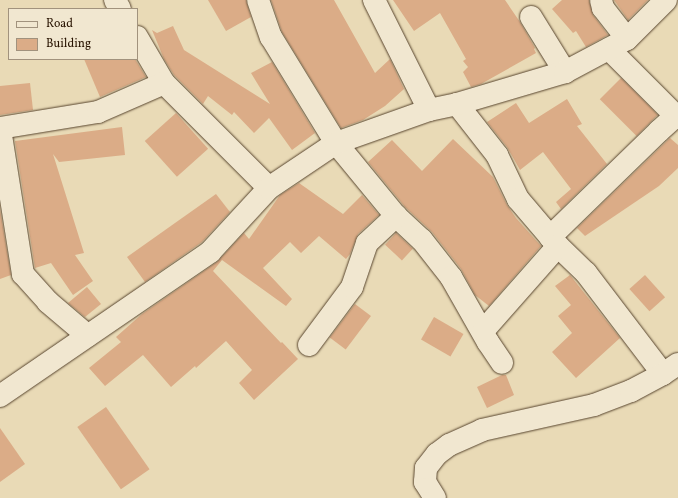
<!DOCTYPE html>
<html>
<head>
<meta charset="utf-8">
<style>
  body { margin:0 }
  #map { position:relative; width:678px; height:498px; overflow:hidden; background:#e9dab6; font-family:Vollkorn,serif }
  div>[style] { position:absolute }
  .building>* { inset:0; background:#dbac87; transform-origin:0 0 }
  .roads { filter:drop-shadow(0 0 1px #58452e) drop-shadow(0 0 1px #58452e) }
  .minor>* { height:22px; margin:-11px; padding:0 11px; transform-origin:11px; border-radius:11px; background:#f1e7d0 }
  span { translate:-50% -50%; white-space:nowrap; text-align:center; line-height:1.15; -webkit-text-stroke:4px #f1e7d0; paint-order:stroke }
  .legend { position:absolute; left:8px; top:8px; width:130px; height:52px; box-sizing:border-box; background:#f1e7d0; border:1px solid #a1927d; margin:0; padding:5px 7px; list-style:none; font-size:12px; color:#281301 }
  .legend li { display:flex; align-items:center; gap:8px; height:20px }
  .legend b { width:20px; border:1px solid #a1927d }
</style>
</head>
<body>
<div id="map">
  <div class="building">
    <i style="clip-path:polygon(208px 0,246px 0,251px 17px,226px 31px)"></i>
    <i style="clip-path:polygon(271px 0,334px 0,375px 73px,390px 59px,404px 89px,385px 106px,363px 120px,341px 128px,282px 32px)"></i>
    <i style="clip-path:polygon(393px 0,505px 0,520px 22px,535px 48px,534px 49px,536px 53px,481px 84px,471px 87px,463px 72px,468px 67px,463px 61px,466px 59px,440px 13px,414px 31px)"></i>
    <i style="clip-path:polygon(562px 0,589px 0,593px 15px,608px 35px,586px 47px,576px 31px,573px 33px,552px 9px)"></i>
    <i style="clip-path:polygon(614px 0,648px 0,628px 20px)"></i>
    <i style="clip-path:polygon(173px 26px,184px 50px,270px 104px,251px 73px,272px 62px,315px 133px,292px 150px,269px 118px,254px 133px,234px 112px,232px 115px,208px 96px,203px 104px,174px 75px,164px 59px,152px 30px,157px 33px)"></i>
    <i style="clip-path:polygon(84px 59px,135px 59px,146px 77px,100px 97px)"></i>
    <i style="left:621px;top:78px;width:52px;height:30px;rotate:45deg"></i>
    <i style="clip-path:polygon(30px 83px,33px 110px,0 115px,0 86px)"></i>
    <i style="clip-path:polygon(567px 99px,582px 124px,577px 126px,607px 164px,561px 209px,556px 202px,571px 189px,543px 152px,520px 170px,507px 147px,487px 122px,516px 103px,529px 123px)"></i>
    <i style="left:176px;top:113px;width:48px;height:42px;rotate:48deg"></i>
    <i style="clip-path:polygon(122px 127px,125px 155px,59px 162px,53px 154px,84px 253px,75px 255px,93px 281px,73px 295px,51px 263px,35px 268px,15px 141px)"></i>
    <i style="clip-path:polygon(670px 138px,678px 145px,678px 168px,659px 186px,585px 236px,577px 228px)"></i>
    <i style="clip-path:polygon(453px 139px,493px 177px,507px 205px,516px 218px,541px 246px,489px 306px,475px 295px,461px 269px,432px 232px,405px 207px,368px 162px,392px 140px,422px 171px)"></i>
    <i style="clip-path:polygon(299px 183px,343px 214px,362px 195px,379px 215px,358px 234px,350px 254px,346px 259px,319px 236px,301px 253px,290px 242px,263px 268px,292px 299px,286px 306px,222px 260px,213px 271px,281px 343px,282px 342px,298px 359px,254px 400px,239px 383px,252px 370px,226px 341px,196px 368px,195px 366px,171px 387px,143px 355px,105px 386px,89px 368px,121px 342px,116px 337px,142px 314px,217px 262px,244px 233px,249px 239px,280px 195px)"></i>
    <i style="clip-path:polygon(216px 194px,230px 212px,202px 242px,145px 282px,127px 257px)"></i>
    <i style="clip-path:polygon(0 209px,11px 275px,0 279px)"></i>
    <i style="left:396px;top:233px;width:23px;height:16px;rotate:43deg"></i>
    <i style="clip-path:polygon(570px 275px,620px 338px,576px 378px,552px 352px,572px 333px,558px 316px,571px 305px,555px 286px)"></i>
    <i style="left:645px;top:275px;width:30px;height:21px;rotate:48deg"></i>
    <i style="clip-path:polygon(87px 287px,101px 304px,85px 317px,68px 303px)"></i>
    <i style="left:355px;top:304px;width:20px;height:42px;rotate:37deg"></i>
    <i style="left:434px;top:317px;width:34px;height:26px;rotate:30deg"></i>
    <i style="clip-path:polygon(502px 375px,506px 375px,514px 395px,487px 408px,477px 387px)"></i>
    <i style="left:106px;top:407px;width:76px;height:35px;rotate:55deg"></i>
    <i style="clip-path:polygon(0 428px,25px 464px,0 482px)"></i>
  </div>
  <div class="roads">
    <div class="minor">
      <i style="left:115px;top:0;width:10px;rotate:61deg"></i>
      <i style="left:258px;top:0;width:39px;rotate:71deg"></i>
      <i style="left:271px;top:37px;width:124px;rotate:58.5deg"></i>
      <i style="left:336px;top:143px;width:94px;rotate:50.6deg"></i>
      <i style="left:396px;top:216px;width:35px;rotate:43deg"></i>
      <i style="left:422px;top:240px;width:47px;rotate:51.9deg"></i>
      <i style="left:451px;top:277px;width:75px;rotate:60.4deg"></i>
      <i style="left:488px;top:342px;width:25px;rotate:56deg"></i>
      <i style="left:374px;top:0;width:123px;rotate:63.4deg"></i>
      <i style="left:601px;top:0;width:8px;rotate:76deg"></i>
      <i style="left:603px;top:8px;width:39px;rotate:52deg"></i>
      <i style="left:531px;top:17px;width:65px;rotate:58.3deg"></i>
      <i style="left:137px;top:37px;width:53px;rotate:59.6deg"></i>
      <i style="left:164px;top:83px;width:148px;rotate:45deg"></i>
      <i style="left:609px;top:49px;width:95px;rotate:45deg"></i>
      <i style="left:457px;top:104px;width:65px;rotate:51.9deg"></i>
      <i style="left:497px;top:155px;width:49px;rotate:64.5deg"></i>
      <i style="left:518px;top:199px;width:62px;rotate:49.6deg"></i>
      <i style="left:558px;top:246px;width:39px;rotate:44deg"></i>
      <i style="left:586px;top:273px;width:127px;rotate:52.7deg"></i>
      <i style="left:0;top:128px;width:99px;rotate:-9.3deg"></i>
      <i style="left:98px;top:112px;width:72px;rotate:-23.7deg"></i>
      <i style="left:0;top:129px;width:147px;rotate:81deg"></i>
      <i style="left:23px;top:274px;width:38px;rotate:48deg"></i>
      <i style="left:48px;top:302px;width:52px;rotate:40.4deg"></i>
      <i style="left:550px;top:237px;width:152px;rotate:-44.2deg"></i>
      <i style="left:659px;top:131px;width:25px;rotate:-42deg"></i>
      <i style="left:483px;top:331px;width:113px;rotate:-48.6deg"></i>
      <i style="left:309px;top:345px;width:72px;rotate:-53.4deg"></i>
      <i style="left:352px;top:287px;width:46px;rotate:-71.2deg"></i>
      <i style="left:367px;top:243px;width:40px;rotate:-43deg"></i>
      <i style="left:0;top:396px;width:255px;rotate:-34.4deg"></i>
      <i style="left:210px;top:252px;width:87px;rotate:-47.3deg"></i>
      <i style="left:269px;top:188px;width:81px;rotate:-33.9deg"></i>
      <i style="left:336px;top:143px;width:99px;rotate:-19.5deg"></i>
      <i style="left:429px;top:110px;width:29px;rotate:-12deg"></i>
      <i style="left:457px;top:104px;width:113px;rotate:-16.5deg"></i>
      <i style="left:565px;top:72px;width:70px;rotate:-28deg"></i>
      <i style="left:627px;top:39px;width:55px;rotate:-45deg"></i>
      <i style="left:435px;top:498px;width:19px;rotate:-122deg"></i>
      <i style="left:425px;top:482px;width:14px;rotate:-86deg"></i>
      <i style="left:426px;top:468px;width:18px;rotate:-52deg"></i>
      <i style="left:437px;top:454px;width:15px;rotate:-37deg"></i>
      <i style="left:449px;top:445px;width:36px;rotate:-24deg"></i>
      <i style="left:482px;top:430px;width:115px;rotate:-12.6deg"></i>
      <i style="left:594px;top:405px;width:40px;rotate:-21deg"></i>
      <i style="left:631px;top:391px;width:36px;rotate:-28deg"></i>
      <i style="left:663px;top:374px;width:18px;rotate:-34deg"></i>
    </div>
  </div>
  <ul class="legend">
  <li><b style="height:5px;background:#f1e7d0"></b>Road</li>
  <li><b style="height:11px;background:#dbac87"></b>Building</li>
  </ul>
</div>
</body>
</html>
